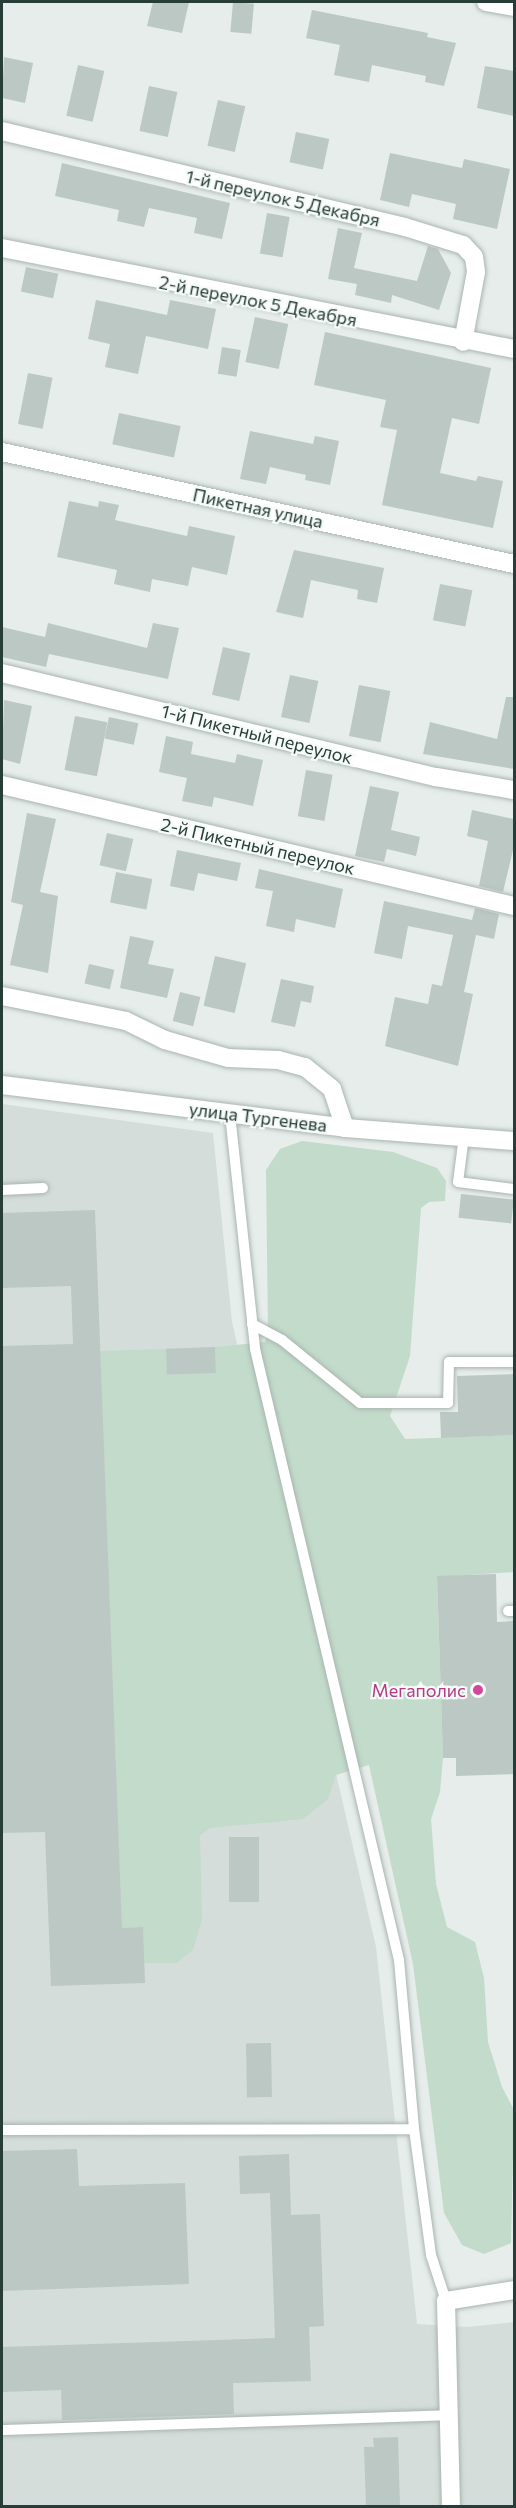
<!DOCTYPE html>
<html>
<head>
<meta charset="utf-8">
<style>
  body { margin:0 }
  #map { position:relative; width:516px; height:2508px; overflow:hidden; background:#e6edea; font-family:Commissioner,sans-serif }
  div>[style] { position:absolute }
  .built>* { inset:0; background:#d4ddd9 }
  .green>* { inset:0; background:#c2dbca }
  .building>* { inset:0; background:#bcc8c3; transform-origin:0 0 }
  .roads { filter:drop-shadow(0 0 2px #a9b5b1) drop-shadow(0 0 2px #a9b5b1) }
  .service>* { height:10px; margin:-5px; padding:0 5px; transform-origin:5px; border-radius:5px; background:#fff }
  .minor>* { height:18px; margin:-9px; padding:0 9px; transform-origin:9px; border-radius:9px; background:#fff }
  .dots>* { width:16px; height:16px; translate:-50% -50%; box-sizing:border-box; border:3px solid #f6faf8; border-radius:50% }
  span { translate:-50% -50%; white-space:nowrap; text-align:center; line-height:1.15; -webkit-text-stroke:4.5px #f6faf8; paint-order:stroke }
  .street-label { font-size:18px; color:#273d38 }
  .hotel-label { font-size:18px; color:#b23c85 }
  .right { translate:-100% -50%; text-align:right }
  .frame { position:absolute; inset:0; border:3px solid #273d38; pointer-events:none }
</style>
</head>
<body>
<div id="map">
  <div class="built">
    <i style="clip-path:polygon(2px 1104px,213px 1133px,232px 1322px,376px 1947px,417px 2324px,468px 2327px,514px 2322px,514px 2506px,2px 2506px)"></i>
  </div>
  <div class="green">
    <i style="clip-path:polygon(302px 1141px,393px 1152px,437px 1168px,446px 1181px,445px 1201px,429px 1202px,421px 1208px,410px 1356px,390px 1416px,405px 1439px,514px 1435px,514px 1572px,437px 1577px,443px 1758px,440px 1792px,431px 1819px,436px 1884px,447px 1927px,475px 1942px,484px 1978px,488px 2042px,502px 2087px,514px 2110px,511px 2243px,484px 2254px,462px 2245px,444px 2213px,413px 1964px,369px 1765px,336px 1775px,328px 1799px,303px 1819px,210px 1828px,200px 1835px,202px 1919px,193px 1950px,176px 1963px,144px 1963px,143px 1927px,122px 1928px,100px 1351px,166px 1349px,167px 1375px,216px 1373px,215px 1347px,265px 1342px,268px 1331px,266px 1170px,280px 1149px)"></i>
  </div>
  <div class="building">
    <i style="clip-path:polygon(153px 2px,189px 2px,182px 33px,147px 26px)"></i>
    <i style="left:233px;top:2px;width:21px;height:30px;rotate:5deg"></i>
    <i style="clip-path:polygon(312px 10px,428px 33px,427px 37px,456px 43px,444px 86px,425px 82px,426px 76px,372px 65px,369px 82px,334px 75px,340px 45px,306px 38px)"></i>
    <i style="clip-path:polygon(4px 57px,33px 63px,25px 103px,2px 98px)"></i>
    <i style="left:78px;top:65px;width:27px;height:52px;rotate:13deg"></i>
    <i style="clip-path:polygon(485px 66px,514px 71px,514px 116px,477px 108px)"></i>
    <i style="left:149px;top:86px;width:29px;height:46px;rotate:12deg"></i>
    <i style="left:218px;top:100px;width:28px;height:47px;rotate:13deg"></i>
    <i style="left:296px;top:132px;width:34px;height:31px;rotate:12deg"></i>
    <i style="clip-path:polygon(390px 153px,462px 168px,464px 159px,510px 169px,497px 229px,453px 219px,456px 204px,412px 194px,409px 207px,380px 200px)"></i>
    <i style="clip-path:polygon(62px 163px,230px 203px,222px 239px,194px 233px,197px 218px,149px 208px,144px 227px,117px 221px,119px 210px,55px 196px)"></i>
    <i style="left:267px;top:213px;width:23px;height:41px;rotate:10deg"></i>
    <i style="clip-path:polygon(338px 228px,362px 233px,354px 268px,417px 281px,428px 246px,438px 249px,451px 273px,439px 310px,392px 295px,391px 303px,355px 295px,357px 284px,328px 279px)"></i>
    <i style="left:26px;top:267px;width:33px;height:25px;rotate:12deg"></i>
    <i style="clip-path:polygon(96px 300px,167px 315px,170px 300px,216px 309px,208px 349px,146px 336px,138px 374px,105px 367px,110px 344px,88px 339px)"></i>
    <i style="left:255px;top:317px;width:34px;height:46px;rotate:12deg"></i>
    <i style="clip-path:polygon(325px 332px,491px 368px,479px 424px,452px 418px,440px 473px,476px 481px,478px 476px,503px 481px,493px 528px,382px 505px,397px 430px,380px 427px,386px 400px,314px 385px)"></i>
    <i style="left:222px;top:347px;width:19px;height:27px;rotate:9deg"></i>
    <i style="left:28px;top:373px;width:25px;height:52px;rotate:11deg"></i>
    <i style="left:119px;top:413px;width:63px;height:32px;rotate:12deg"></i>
    <i style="clip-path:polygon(250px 431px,313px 444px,315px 436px,339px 441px,330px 485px,305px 480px,306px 475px,270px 467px,266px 484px,240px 479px)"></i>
    <i style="clip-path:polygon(69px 501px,98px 507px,99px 501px,119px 505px,115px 520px,187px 536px,189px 526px,235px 536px,227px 575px,192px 567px,188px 586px,152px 579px,150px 592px,114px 584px,117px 570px,57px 557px)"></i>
    <i style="clip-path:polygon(294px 550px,384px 568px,377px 603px,357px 599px,358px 590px,311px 580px,303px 618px,276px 612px)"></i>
    <i style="left:440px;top:584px;width:33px;height:37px;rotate:11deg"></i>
    <i style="clip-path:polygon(48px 623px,147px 648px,153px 623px,179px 628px,168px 679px,49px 654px,46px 667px,2px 657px,2px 627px,45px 637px)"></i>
    <i style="left:223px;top:647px;width:28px;height:49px;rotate:13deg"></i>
    <i style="left:290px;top:675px;width:29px;height:43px;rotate:12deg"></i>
    <i style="left:359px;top:685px;width:32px;height:52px;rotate:11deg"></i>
    <i style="clip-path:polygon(506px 697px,514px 697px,514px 769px,423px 754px,430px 722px,497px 739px)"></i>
    <i style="clip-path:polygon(4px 700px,32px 706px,20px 764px,2px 759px)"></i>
    <i style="left:75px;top:716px;width:33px;height:55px;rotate:11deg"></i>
    <i style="left:109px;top:717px;width:30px;height:22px;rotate:12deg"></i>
    <i style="clip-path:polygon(166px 736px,193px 742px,191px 754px,235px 763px,237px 754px,263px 760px,253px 806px,214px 797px,212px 807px,182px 801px,187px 778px,159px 772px)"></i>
    <i style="left:306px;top:770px;width:27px;height:47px;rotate:10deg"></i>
    <i style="clip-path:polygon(370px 786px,399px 792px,391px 830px,420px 837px,416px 856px,387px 849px,384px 862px,355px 856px)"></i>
    <i style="clip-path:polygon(472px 810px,514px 819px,514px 846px,503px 892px,479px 886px,488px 841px,467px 836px)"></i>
    <i style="clip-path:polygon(27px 813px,56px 819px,40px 892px,58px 896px,48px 973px,10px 965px,23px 905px,11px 902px)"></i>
    <i style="left:107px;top:833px;width:27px;height:33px;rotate:13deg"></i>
    <i style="clip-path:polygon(177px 850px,241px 863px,237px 881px,198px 873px,194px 891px,170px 886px)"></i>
    <i style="clip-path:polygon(259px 869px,343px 889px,335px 928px,296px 919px,294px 932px,266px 926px,273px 891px,255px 888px)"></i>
    <i style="left:116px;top:872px;width:37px;height:31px;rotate:11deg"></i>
    <i style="clip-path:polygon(384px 901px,472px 920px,475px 908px,499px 914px,494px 939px,476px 935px,464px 992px,473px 994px,458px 1066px,385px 1046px,395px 997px,428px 1004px,432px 984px,442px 986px,453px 935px,408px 926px,402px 959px,374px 953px)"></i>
    <i style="clip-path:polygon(130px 936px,154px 941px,148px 964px,174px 969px,167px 998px,120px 988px)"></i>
    <i style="left:215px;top:956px;width:32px;height:51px;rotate:13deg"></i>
    <i style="left:89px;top:964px;width:26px;height:20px;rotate:13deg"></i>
    <i style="clip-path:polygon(281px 979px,314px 986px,311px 1003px,301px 1001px,295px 1027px,271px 1022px)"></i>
    <i style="left:180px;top:992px;width:21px;height:30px;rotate:14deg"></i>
    <i style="left:461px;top:1194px;width:53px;height:24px;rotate:6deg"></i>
    <i style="clip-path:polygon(95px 1210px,122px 1928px,143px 1927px,145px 1983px,51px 1986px,45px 1832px,2px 1833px,2px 1346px,73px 1344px,71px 1286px,2px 1288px,2px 1213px)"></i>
    <i style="left:215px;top:1347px;width:26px;height:49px;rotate:88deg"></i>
    <i style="clip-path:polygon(514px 1374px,514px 1435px,441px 1438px,440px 1412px,458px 1412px,457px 1376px)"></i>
    <i style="clip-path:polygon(496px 1574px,497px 1622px,514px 1621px,514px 1774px,456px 1776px,456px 1758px,443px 1758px,437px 1576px)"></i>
    <i style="left:229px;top:1837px;width:30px;height:65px"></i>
    <i style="left:271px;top:2043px;width:54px;height:25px;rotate:89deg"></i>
    <i style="clip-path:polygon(77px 2149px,79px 2186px,185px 2183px,189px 2284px,2px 2291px,2px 2151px)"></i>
    <i style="clip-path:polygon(289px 2154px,291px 2215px,320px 2214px,324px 2326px,309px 2327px,311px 2381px,233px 2383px,234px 2414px,62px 2420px,61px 2390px,2px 2392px,2px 2347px,275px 2338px,270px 2193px,240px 2194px,239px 2156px)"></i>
    <i style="clip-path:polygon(398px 2437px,400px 2506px,366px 2506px,364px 2447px,374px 2447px,373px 2438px)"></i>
  </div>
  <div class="roads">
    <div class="service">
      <i style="left:230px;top:1114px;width:236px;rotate:83.9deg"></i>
      <i style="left:255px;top:1349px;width:628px;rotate:76.74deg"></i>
      <i style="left:399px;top:1960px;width:170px;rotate:84.9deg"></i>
      <i style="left:414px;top:2129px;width:127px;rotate:82.3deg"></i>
      <i style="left:431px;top:2255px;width:48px;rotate:71.9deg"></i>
      <i style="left:464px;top:1136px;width:46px;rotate:97.4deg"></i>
      <i style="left:458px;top:1182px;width:56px;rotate:7.1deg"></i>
      <i style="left:2px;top:1190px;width:41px;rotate:-2.8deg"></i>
      <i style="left:252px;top:1324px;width:34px;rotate:28deg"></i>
      <i style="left:282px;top:1340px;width:100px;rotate:38.9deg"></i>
      <i style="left:360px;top:1403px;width:88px"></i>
      <i style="left:448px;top:1403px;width:41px;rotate:-88.6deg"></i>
      <i style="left:449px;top:1362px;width:65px"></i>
      <i style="left:508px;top:1611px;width:6px"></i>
      <i style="left:2px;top:2130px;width:412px;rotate:-0.1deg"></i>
      <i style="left:2px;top:2430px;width:447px;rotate:-1.9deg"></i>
    </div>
    <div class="minor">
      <i style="left:486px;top:2px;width:28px;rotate:10deg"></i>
      <i style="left:2px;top:131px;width:414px;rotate:13.4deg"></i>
      <i style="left:405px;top:227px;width:61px;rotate:17.2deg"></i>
      <i style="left:463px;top:245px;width:16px;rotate:47deg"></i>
      <i style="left:474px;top:257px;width:15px;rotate:82deg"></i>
      <i style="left:476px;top:272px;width:71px;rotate:100.5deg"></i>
      <i style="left:2px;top:248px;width:522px;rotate:11.16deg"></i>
      <i style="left:2px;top:452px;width:524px;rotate:12.34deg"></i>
      <i style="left:2px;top:673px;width:446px;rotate:13.5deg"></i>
      <i style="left:436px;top:777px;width:79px;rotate:9.5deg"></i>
      <i style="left:2px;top:785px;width:526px;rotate:13.3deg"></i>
      <i style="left:2px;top:996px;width:126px;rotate:11.4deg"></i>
      <i style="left:126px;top:1021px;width:43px;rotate:26deg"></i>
      <i style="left:165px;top:1040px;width:66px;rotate:15.9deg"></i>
      <i style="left:228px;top:1058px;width:50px;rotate:2.3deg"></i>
      <i style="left:278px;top:1060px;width:28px;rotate:15deg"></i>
      <i style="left:305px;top:1067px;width:35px;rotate:39deg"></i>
      <i style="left:332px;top:1089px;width:41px;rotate:71.6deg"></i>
      <i style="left:2px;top:1085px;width:346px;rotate:7.1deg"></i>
      <i style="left:345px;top:1128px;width:169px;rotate:4.4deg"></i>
      <i style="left:451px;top:2506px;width:205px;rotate:-91.4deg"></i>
      <i style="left:446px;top:2301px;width:69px;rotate:-9.2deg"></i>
    </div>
  </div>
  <div class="dots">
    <i style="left:478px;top:1690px;background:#d1479c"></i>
  </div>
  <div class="street-label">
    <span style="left:283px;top:198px;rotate:13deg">1-й переулок 5 Декабря</span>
    <span style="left:258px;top:301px;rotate:11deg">2-й переулок 5 Декабря</span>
    <span style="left:258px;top:508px;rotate:12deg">Пикетная улица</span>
    <span style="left:257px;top:734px;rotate:14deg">1-й Пикетный переулок</span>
    <span style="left:258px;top:846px;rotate:13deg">2-й Пикетный переулок</span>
    <span style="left:258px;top:1117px;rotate:7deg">улица Тургенева</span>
  </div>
  <div class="hotel-label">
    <span class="right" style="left:466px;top:1690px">Мегаполис</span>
  </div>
  <div class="frame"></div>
</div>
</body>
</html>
